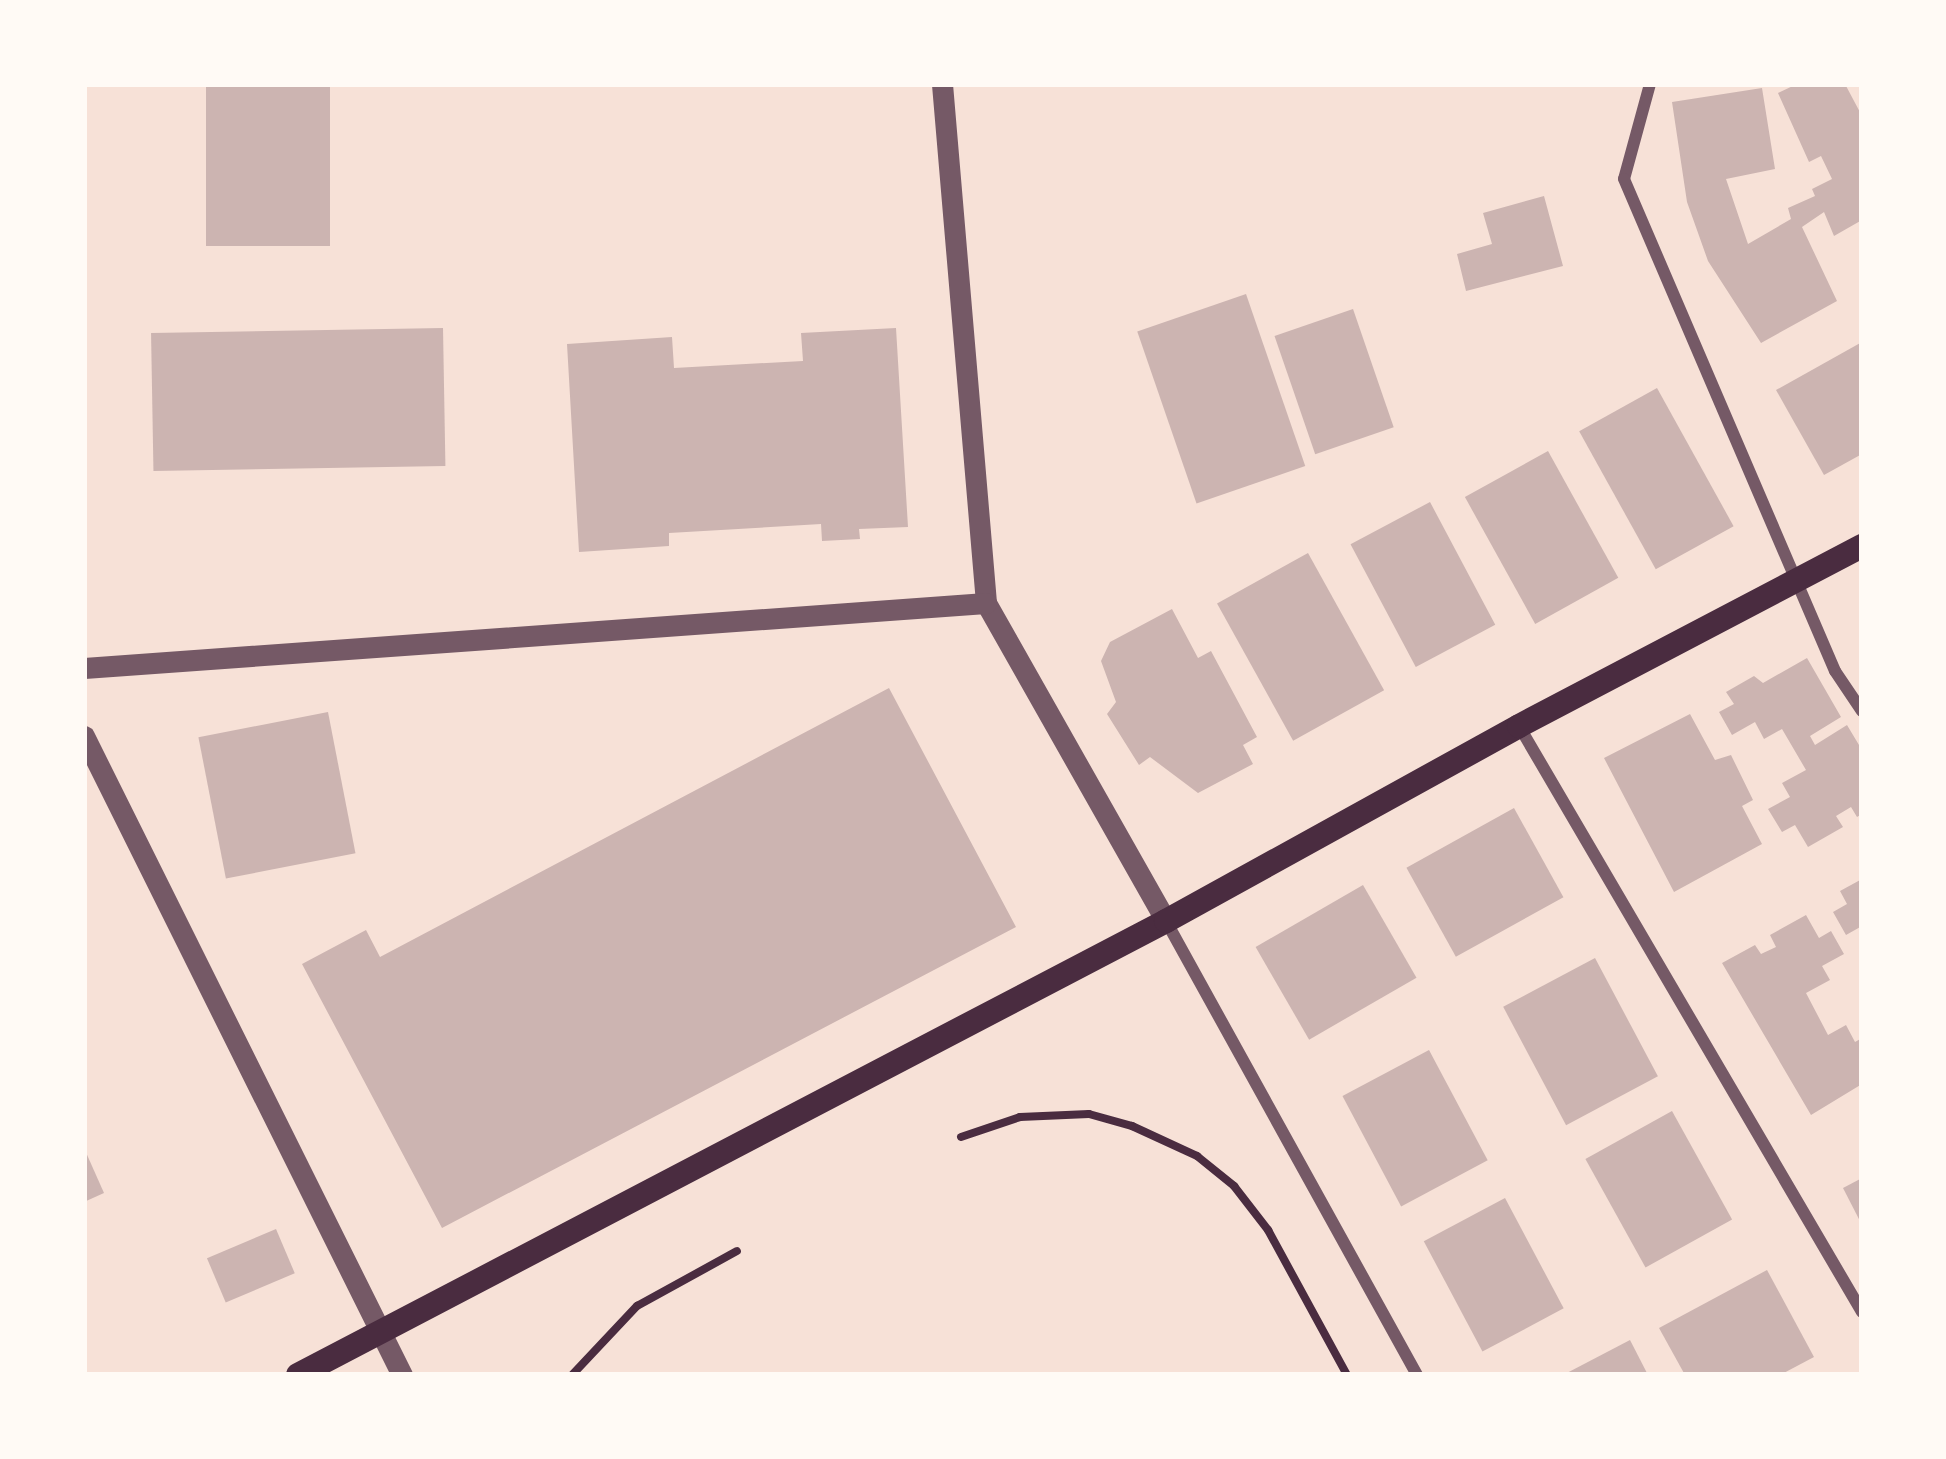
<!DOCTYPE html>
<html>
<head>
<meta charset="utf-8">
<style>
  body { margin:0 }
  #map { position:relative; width:1946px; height:1459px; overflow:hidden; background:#f7e1d7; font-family:"Alegreya Sans",sans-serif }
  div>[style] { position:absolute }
  .building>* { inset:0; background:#ccb4b1; transform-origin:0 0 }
  .path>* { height:8px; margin:-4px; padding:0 4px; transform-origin:4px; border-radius:4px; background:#4a2c40 }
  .minor>* { height:12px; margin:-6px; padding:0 6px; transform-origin:6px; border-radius:6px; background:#755966 }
  .tertiary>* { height:21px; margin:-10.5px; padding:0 10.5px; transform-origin:10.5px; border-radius:10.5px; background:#755966 }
  .secondary>* { height:24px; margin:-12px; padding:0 12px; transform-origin:12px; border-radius:12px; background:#4a2c40 }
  span { translate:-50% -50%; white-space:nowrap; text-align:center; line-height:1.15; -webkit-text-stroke:12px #fffaf5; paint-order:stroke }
  .frame { position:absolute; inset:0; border:87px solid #fffaf5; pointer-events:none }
</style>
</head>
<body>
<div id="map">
  <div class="building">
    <i style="left:206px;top:84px;width:124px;height:162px"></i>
    <i style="clip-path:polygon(1797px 84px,1845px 84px,1862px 116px,1862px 220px,1834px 236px,1824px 212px,1802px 227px,1837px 301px,1761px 343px,1708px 261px,1687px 202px,1672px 102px,1762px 88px,1775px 169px,1726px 179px,1748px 244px,1791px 219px,1788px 208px,1815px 196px,1812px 189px,1832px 179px,1821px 156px,1809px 162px,1778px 93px)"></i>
    <i style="clip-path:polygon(1544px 196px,1563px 266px,1466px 291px,1457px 254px,1492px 244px,1483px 213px)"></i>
    <i style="left:1246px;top:294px;width:182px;height:115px;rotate:71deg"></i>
    <i style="left:1353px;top:309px;width:125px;height:83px;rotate:71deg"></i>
    <i style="left:443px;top:328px;width:138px;height:292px;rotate:89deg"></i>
    <i style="clip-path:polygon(896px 328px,908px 527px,859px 529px,860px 539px,822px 541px,821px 524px,669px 533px,669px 546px,579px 552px,567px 344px,672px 337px,674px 368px,803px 361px,801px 333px)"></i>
    <i style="clip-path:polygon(1862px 342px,1862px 454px,1824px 475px,1776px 390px)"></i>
    <i style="left:1657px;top:388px;width:158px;height:89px;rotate:61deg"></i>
    <i style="left:1548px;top:451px;width:145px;height:95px;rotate:61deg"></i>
    <i style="left:1430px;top:502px;width:139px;height:90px;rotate:62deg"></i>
    <i style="left:1308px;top:553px;width:157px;height:104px;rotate:61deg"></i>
    <i style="clip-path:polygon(1172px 609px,1198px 658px,1211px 651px,1257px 737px,1243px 745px,1253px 764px,1198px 793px,1150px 757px,1139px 765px,1107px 714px,1116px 702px,1101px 661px,1110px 642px)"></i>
    <i style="clip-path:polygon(1807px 658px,1841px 717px,1810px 736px,1815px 745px,1847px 725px,1862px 750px,1862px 814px,1857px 817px,1851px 807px,1836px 816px,1843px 827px,1808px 847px,1795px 825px,1782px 832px,1768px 809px,1790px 797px,1782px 783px,1806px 770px,1782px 729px,1764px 739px,1755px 722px,1732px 735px,1719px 712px,1734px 704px,1726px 692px,1754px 676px,1763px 683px)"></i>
    <i style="clip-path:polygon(889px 688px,1016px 927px,442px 1228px,302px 964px,366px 930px,380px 957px)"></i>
    <i style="left:328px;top:712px;width:144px;height:132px;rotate:79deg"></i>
    <i style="clip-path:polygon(1690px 714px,1715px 760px,1731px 755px,1753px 800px,1742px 806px,1762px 844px,1674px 892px,1604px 758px)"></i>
    <i style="left:1514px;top:808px;width:102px;height:123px;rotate:61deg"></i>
    <i style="clip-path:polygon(1862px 879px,1862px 926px,1846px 935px,1833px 912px,1847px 904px,1840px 891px)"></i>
    <i style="left:1363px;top:885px;width:107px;height:124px;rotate:60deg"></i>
    <i style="clip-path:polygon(1806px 915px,1819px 938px,1831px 931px,1844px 954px,1822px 966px,1830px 980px,1806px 993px,1828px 1035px,1846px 1025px,1855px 1042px,1862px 1038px,1862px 1084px,1811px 1115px,1722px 963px,1755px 945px,1761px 954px,1776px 947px,1770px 935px)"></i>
    <i style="left:1595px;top:958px;width:134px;height:104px;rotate:62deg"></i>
    <i style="left:1429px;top:1050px;width:125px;height:98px;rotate:62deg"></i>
    <i style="left:1672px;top:1111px;width:124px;height:99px;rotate:61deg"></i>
    <i style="clip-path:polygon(84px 1148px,104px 1193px,84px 1202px)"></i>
    <i style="clip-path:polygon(1862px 1178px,1862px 1225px,1843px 1188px)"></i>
    <i style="left:1505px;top:1198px;width:125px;height:92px;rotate:62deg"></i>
    <i style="left:276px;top:1229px;width:48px;height:75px;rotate:67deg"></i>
    <i style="clip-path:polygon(1767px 1270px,1814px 1357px,1780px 1375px,1685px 1375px,1659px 1328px)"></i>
    <i style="clip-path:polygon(1630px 1340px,1648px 1375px,1563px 1375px)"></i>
  </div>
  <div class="path">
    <i style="left:961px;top:1137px;width:62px;rotate:-18.7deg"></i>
    <i style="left:1020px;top:1117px;width:69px;rotate:-2.5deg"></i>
    <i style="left:1089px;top:1114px;width:45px;rotate:15.6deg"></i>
    <i style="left:1132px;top:1126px;width:72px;rotate:24.8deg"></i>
    <i style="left:1197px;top:1156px;width:48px;rotate:39deg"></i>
    <i style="left:1234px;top:1186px;width:56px;rotate:52.3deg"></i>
    <i style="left:1268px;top:1230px;width:165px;rotate:61.4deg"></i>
    <i style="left:572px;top:1375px;width:95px;rotate:-46.7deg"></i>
    <i style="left:637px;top:1306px;width:114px;rotate:-28.8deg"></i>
  </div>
  <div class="minor">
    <i style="left:1650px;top:84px;width:98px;rotate:105.3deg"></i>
    <i style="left:1624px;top:179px;width:535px;rotate:66.79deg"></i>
    <i style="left:1835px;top:671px;width:48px;rotate:56deg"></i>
    <i style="left:1519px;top:726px;width:679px;rotate:59.66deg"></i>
    <i style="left:1166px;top:921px;width:519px;rotate:61.06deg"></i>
  </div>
  <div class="tertiary">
    <i style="left:942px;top:84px;width:521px;rotate:85.15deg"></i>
    <i style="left:986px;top:603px;width:365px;rotate:60.5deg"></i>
    <i style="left:84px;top:668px;width:904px;rotate:-4.12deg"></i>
    <i style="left:84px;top:736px;width:714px;rotate:63.54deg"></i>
  </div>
  <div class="secondary">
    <i style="left:298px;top:1375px;width:980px;rotate:-27.61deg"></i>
    <i style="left:1166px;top:921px;width:403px;rotate:-28.9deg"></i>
    <i style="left:1519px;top:726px;width:387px;rotate:-27.7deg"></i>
  </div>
  <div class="frame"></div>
</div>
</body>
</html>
